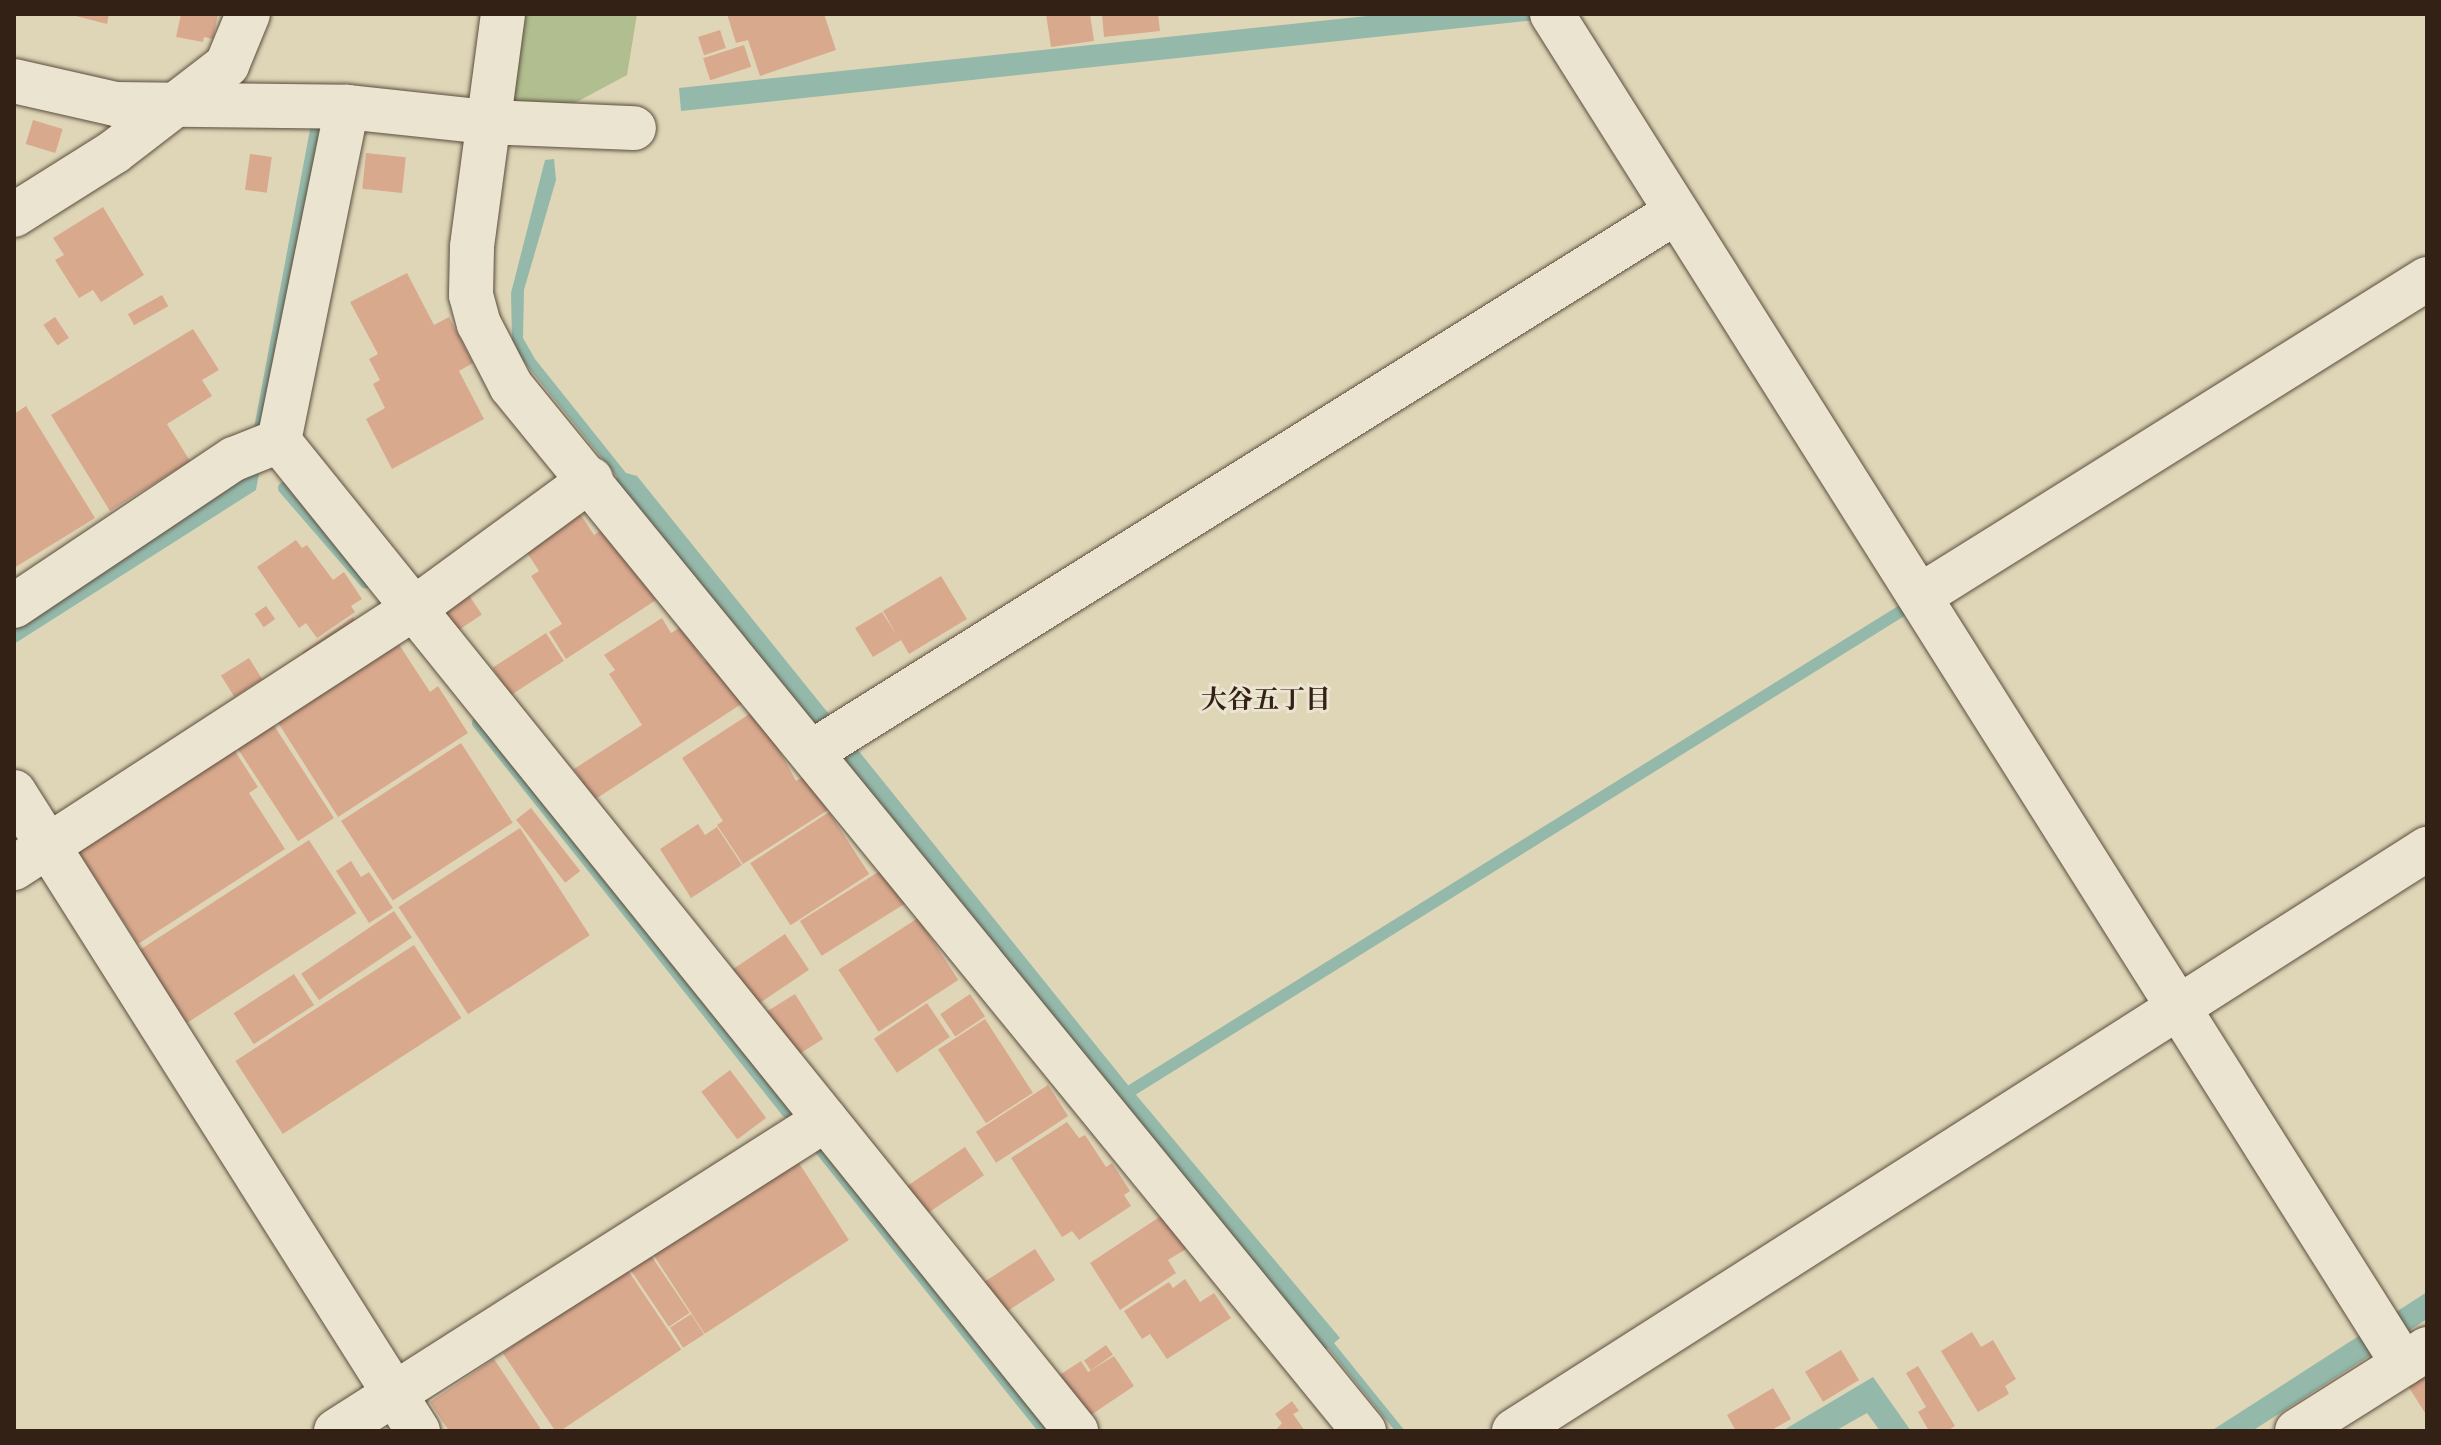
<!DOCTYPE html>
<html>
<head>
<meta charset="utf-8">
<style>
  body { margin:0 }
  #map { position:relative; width:2441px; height:1445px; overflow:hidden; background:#dfd6b8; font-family:"Gentium Book Plus","Noto Serif JP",serif }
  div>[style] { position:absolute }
  .green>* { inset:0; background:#b1be8f }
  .water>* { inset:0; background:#94b9ab }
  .stream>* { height:12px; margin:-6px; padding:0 6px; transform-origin:6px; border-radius:6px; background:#94b9ab }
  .building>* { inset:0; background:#d9a98e; transform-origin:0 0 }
  .roads { filter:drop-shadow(0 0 2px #5d4e3d) drop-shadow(0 0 2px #5d4e3d) }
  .minor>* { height:44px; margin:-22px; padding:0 22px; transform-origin:22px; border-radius:22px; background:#eae4d1 }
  span { translate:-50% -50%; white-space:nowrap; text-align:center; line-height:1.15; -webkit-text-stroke:6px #eae4d1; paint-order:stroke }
  .neighbourhood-label { font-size:26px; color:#322114; font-weight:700 }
  .frame { position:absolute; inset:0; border:16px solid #322114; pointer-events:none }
</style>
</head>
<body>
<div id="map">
  <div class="green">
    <i style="clip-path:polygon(526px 14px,637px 14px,627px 75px,545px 119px,512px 101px)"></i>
  </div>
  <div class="water">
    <i style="clip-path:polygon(1386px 14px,1592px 14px,681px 111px,679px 88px)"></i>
    <i style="clip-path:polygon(312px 119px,324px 121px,256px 490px,14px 644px,14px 623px,245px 476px)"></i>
    <i style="clip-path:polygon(554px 159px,556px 180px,524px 290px,523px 338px,535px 359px,626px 473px,637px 476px,1132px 1090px,1340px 1338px,1334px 1343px,1405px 1431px,1395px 1431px,1328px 1348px,1322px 1352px,614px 481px,617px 477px,520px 357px,512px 341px,511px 293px,545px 160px)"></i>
    <i style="clip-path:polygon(2427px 1292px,2427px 1319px,2252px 1431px,2211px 1431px)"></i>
    <i style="clip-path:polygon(1873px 1377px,1911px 1431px,1880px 1431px,1867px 1413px,1835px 1431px,1782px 1431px)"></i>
  </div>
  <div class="stream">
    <i style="left:284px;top:488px;width:125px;rotate:49.2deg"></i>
    <i style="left:478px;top:723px;width:497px;rotate:51.5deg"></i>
    <i style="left:1132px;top:1090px;width:918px;rotate:-31.91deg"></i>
    <i style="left:821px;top:1150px;width:359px;rotate:51.4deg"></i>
  </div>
  <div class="building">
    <i style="clip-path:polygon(68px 14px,109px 14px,107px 24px)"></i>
    <i style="clip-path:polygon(181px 14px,218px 14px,213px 39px,204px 37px,203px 42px,176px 37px)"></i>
    <i style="clip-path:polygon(727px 14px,824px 14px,836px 50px,760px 76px,748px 40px,736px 43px)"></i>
    <i style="clip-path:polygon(1046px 14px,1090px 14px,1094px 41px,1051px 47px)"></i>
    <i style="clip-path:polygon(1102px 14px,1158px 14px,1160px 31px,1104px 37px)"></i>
    <i style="left:720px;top:30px;width:19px;height:23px;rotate:72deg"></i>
    <i style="left:744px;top:45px;width:23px;height:43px;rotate:72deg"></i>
    <i style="left:33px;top:120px;width:31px;height:25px;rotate:17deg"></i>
    <i style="left:366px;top:153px;width:40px;height:36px;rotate:6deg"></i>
    <i style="left:250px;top:154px;width:22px;height:36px;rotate:8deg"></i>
    <i style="clip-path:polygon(103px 207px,144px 275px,101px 302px,93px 290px,79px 298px,55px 260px,64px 255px,53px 238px)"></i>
    <i style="clip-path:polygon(407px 273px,434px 325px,449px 317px,473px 363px,459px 371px,484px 419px,392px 469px,366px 419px,385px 408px,373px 384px,380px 380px,369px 359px,378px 354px,350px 302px)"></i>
    <i style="left:162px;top:295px;width:13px;height:39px;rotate:61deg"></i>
    <i style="left:55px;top:317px;width:25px;height:14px;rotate:56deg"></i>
    <i style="clip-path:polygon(193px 329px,219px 370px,202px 380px,212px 396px,167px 424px,190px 461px,110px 511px,51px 415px)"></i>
    <i style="clip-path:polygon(26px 406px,95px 518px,14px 568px,14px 414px)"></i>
    <i style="clip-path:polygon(579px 512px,594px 535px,603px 529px,620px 556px,625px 552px,656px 600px,566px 659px,549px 632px,562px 624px,531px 576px,539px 571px,524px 548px)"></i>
    <i style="clip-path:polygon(296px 540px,302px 548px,307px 545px,333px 580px,344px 572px,362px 599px,351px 606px,355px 612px,317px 638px,306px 623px,299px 628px,257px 567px)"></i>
    <i style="clip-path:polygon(941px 576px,967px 619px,909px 654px,901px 640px,873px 657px,855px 628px,882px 612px,897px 636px,883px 611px)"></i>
    <i style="left:464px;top:588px;width:32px;height:30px;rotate:56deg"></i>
    <i style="left:266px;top:606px;width:16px;height:14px;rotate:55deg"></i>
    <i style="left:353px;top:617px;width:12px;height:62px;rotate:55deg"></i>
    <i style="clip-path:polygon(662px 618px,671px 633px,681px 627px,705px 662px,713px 657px,743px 703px,594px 800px,574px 769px,642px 725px,609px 674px,615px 670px,604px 655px)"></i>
    <i style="left:546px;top:633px;width:33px;height:64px;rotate:57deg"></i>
    <i style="clip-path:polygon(398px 643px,430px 692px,438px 686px,468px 733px,338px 817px,277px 721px)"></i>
    <i style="left:249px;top:658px;width:25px;height:33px;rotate:58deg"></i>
    <i style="clip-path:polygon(757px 709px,796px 781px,805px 776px,828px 810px,743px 864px,717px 825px,723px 821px,682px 758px)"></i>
    <i style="left:273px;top:724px;width:112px;height:43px;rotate:57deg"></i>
    <i style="left:461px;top:743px;width:95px;height:143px;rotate:57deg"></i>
    <i style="clip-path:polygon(233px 748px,258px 787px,249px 793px,285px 849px,138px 944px,76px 848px)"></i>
    <i style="left:531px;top:808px;width:80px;height:19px;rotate:52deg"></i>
    <i style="left:829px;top:812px;width:74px;height:94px;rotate:57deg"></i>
    <i style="clip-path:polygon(698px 824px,705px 835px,717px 827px,742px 865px,691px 898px,660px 849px)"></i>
    <i style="left:520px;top:828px;width:128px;height:145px;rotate:57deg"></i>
    <i style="left:309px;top:840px;width:87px;height:202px;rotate:57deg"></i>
    <i style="clip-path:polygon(351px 861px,361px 877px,369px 872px,393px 908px,369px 923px,336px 871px)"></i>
    <i style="left:883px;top:869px;width:41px;height:98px;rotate:58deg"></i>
    <i style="left:394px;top:911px;width:32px;height:112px;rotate:56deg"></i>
    <i style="left:918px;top:918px;width:74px;height:95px;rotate:57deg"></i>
    <i style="left:785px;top:934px;width:43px;height:67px;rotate:56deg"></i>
    <i style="left:414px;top:945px;width:87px;height:213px;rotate:57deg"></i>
    <i style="left:294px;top:974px;width:37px;height:72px;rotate:57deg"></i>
    <i style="left:795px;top:994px;width:53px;height:42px;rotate:58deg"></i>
    <i style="left:970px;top:994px;width:27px;height:36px;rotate:56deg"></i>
    <i style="left:927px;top:1003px;width:41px;height:64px;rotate:56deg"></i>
    <i style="left:985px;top:1019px;width:88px;height:56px;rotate:57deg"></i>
    <i style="left:730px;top:1070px;width:60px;height:36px;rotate:53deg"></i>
    <i style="left:1048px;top:1085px;width:37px;height:86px;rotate:57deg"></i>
    <i style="clip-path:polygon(1067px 1122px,1079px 1138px,1085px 1135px,1106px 1167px,1112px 1163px,1130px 1191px,1124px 1195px,1131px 1206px,1079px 1240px,1072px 1231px,1062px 1237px,1011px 1158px)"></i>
    <i style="left:965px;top:1147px;width:34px;height:77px;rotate:56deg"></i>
    <i style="left:795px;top:1157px;width:99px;height:172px;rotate:57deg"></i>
    <i style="clip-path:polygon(1164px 1214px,1186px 1249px,1168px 1260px,1176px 1273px,1120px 1310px,1090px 1263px)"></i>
    <i style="left:1035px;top:1249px;width:37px;height:69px;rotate:57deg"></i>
    <i style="left:650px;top:1254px;width:71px;height:25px;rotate:56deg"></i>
    <i style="left:627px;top:1269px;width:97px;height:150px;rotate:56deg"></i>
    <i style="clip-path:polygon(1185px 1279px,1200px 1302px,1214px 1293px,1231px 1318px,1167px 1359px,1150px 1334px,1142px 1339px,1124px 1311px,1169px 1282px,1173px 1288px)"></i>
    <i style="left:691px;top:1314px;width:24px;height:25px;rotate:57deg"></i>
    <i style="clip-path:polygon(1972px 1332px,1981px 1347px,1993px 1340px,2016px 1379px,2005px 1386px,2009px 1394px,1978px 1412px,1941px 1351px)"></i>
    <i style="left:1106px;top:1345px;width:12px;height:27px;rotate:55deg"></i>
    <i style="left:1841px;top:1350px;width:35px;height:42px;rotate:59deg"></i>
    <i style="clip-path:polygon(1114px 1356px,1134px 1386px,1082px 1421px,1058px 1376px,1081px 1361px,1088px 1372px)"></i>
    <i style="clip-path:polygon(494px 1359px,542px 1431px,449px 1431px,430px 1402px)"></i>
    <i style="clip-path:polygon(1918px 1366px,1955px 1426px,1947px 1431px,1929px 1431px,1918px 1412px,1926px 1407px,1906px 1373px)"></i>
    <i style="clip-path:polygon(2427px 1375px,2427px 1416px,2408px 1386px)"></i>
    <i style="clip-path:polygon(1773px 1388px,1791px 1419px,1770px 1431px,1736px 1431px,1727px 1415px)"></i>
    <i style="clip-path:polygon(1292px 1401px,1299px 1411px,1293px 1414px,1305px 1431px,1275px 1431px,1282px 1423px,1275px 1414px)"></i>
  </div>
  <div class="roads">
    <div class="minor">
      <i style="left:503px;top:14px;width:235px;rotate:97.6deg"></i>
      <i style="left:472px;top:247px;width:48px;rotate:91.2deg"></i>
      <i style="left:471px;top:295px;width:30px;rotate:75deg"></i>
      <i style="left:479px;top:324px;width:70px;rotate:62.7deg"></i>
      <i style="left:511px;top:386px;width:1349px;rotate:50.78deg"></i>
      <i style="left:1552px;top:14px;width:1596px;rotate:57.77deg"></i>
      <i style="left:14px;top:81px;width:104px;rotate:12.8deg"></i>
      <i style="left:115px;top:104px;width:232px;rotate:0.7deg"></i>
      <i style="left:347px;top:107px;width:142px;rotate:6.1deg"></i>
      <i style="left:488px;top:122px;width:146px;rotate:2.4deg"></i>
      <i style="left:14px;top:215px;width:118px;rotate:-32.2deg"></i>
      <i style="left:114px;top:152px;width:143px;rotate:-37.6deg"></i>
      <i style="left:227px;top:65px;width:55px;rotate:-67.6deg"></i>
      <i style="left:279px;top:441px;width:1271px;rotate:51.16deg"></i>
      <i style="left:279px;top:441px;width:341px;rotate:-78.5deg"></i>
      <i style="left:1920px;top:596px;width:598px;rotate:-32.02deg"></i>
      <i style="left:14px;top:606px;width:265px;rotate:-33.8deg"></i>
      <i style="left:234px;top:459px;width:48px;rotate:-21.8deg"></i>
      <i style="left:812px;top:752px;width:1019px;rotate:-32.01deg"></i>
      <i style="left:14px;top:792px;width:756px;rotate:57.7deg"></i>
      <i style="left:14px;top:868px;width:478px;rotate:-33deg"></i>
      <i style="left:415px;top:608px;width:218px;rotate:-36.2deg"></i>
      <i style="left:336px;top:1431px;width:580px;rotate:-32.46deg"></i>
      <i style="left:1514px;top:1431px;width:1083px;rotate:-32.52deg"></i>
      <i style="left:2297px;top:1431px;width:154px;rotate:-32.2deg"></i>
    </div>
  </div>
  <div class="neighbourhood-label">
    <span style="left:1266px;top:699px">大谷五丁目</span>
  </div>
  <div class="frame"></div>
</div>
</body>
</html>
